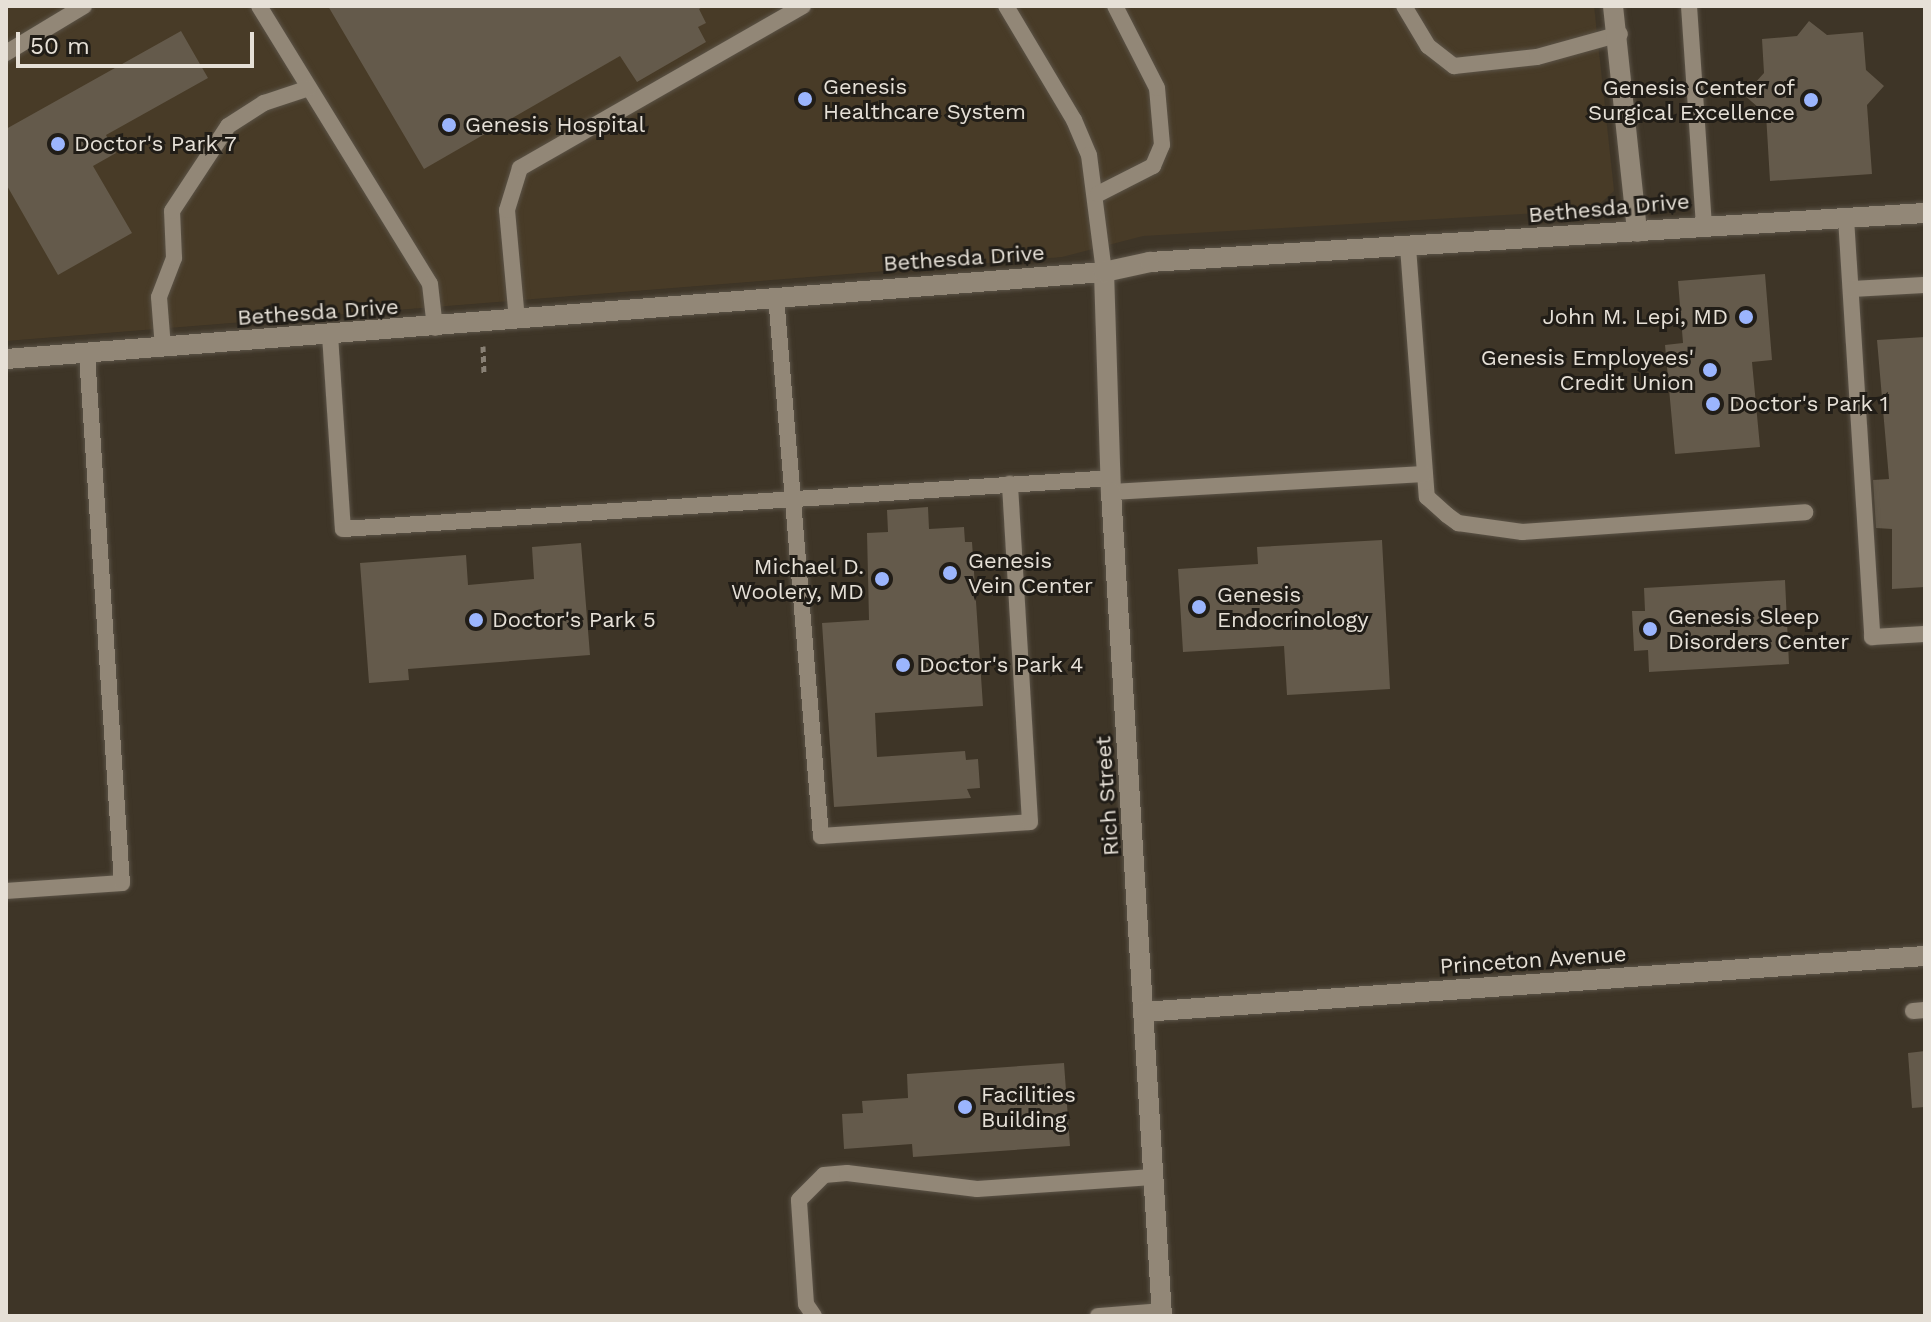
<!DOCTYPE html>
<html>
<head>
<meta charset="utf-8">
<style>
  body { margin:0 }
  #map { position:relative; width:1931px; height:1322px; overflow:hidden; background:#3e3527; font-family:"Work Sans",sans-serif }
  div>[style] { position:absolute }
  .built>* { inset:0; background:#483b27 }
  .building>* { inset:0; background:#645a4b }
  .path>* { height:5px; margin-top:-2.5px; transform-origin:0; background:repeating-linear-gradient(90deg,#888074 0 6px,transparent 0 10px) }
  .roads { filter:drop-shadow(0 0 2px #5b5347) drop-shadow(0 0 2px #5b5347) }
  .service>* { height:16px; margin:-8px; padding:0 8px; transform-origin:8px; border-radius:8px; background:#928777 }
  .minor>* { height:20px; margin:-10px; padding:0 10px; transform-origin:10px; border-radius:10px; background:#928777 }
  .tertiary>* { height:20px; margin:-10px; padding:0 10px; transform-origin:10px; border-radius:10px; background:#928777 }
  .dots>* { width:22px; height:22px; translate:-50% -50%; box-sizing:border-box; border:4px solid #211d17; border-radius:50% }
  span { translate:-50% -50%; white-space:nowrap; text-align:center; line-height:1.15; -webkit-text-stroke:6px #211d17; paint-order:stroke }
  .poi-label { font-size:22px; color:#e6e0d7 }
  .left { translate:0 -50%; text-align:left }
  .right { translate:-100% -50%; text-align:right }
  .street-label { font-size:22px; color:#e6e0d7 }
  .frame { position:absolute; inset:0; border:8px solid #e6e0d7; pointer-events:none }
  .scale { position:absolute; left:16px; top:32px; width:238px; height:36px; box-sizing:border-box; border:4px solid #e6e0d7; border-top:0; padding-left:10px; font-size:24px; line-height:28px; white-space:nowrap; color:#e6e0d7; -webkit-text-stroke:6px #211d17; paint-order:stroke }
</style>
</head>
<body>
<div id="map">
  <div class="built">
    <i style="clip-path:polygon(6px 6px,1594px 6px,1614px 191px,1593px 210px,1143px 236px,1062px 257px,6px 341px)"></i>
  </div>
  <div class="building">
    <i style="clip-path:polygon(328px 6px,704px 6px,699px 9px,706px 23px,698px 27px,706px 42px,637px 82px,620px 56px,424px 169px)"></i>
    <i style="clip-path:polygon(1809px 21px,1827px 35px,1863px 32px,1866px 70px,1884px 86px,1867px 105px,1872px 174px,1770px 181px,1766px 114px,1744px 95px,1764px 73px,1762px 39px,1797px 36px)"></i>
    <i style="clip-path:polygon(181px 31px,208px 78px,106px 135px,116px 153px,93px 166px,132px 233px,58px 275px,6px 184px,6px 129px)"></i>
    <i style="clip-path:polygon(1765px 274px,1772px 360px,1752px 362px,1760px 447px,1675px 454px,1665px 345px,1683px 343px,1678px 281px)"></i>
    <i style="clip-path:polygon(1925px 337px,1925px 587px,1892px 589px,1892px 529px,1876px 528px,1873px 480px,1889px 479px,1877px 340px)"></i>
    <i style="clip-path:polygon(928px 507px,929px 529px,964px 527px,965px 542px,972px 542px,983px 706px,875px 713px,877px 757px,965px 751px,966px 760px,978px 759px,980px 788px,967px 789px,971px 798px,834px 807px,822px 623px,869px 620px,867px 533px,888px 532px,887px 510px)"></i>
    <i style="clip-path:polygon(1382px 540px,1390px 689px,1287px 695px,1284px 646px,1183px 652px,1178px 569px,1258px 564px,1257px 547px)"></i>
    <i style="clip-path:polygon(581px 543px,590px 655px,408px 669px,409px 680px,369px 683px,360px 563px,466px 555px,468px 585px,534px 579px,532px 547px)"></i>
    <i style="clip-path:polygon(1785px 580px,1789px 664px,1649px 672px,1648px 650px,1634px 651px,1632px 611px,1645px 611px,1644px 588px)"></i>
    <i style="clip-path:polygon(1925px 1051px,1925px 1107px,1912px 1108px,1908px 1053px)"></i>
    <i style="clip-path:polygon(1064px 1063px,1070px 1146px,913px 1157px,912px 1144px,844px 1149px,842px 1114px,863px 1113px,862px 1101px,908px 1098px,907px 1074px)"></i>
  </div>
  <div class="path">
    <i style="left:483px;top:346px;width:29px;rotate:88deg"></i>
  </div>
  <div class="roads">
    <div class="service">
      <i style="left:259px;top:6px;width:326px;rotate:58.4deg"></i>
      <i style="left:430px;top:284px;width:44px;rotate:83.5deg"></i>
      <i style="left:1006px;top:6px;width:133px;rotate:59.2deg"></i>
      <i style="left:1074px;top:120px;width:38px;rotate:67deg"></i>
      <i style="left:1089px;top:155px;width:118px;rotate:82.7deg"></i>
      <i style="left:1404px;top:6px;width:47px;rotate:59deg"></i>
      <i style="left:1428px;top:46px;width:33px;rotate:38deg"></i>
      <i style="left:1454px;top:66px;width:83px;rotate:-6.2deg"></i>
      <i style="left:1537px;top:57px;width:86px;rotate:-15.5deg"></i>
      <i style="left:1689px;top:6px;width:220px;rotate:86.1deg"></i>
      <i style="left:6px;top:53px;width:91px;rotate:-31.1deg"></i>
      <i style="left:1098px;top:194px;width:62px;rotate:-27deg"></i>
      <i style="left:1153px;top:166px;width:23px;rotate:-67deg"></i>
      <i style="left:1162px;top:145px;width:57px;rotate:-95deg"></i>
      <i style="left:1157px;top:88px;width:92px;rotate:-117.1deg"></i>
      <i style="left:1846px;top:218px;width:420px;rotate:86.4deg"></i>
      <i style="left:1872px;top:637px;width:53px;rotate:-3.2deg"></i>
      <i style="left:1408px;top:247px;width:251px;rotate:85.7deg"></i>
      <i style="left:1427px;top:497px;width:27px;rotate:42deg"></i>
      <i style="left:1447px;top:515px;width:14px;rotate:36deg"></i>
      <i style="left:1458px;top:523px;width:65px;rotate:8deg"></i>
      <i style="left:1522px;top:532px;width:284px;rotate:-4deg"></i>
      <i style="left:1851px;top:289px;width:74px;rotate:-3.1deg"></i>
      <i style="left:776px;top:296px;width:542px;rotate:85.24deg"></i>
      <i style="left:821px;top:836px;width:209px;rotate:-3.8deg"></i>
      <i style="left:1030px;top:822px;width:339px;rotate:-93.4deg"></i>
      <i style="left:517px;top:320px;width:110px;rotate:-95.2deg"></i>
      <i style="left:507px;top:210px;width:44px;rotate:-72.8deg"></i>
      <i style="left:520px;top:168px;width:326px;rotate:-29.8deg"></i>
      <i style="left:330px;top:335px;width:194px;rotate:86.2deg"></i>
      <i style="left:343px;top:529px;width:771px;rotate:-3.79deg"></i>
      <i style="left:163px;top:348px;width:51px;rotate:-94.5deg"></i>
      <i style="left:159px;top:297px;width:42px;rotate:-69deg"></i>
      <i style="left:174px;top:258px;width:47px;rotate:-92.4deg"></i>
      <i style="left:172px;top:211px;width:102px;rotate:-56.6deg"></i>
      <i style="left:228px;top:126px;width:43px;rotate:-32.6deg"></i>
      <i style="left:264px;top:103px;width:47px;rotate:-18.4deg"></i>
      <i style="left:1111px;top:492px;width:314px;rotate:-3.3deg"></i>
      <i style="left:6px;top:891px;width:116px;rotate:-3.9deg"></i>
      <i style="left:122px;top:883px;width:530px;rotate:-93.79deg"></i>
      <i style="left:1913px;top:1011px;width:12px;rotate:-5deg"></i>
      <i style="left:814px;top:1316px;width:14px;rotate:-124deg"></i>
      <i style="left:806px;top:1304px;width:104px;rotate:-93.9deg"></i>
      <i style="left:799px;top:1200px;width:35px;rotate:-45deg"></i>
      <i style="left:824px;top:1175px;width:23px;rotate:-5deg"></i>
      <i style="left:847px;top:1173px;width:131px;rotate:7deg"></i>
      <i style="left:977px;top:1189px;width:176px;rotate:-3.9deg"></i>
      <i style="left:1098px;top:1316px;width:64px;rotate:-4.5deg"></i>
    </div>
    <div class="minor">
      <i style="left:1613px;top:6px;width:227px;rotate:83.9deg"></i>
      <i style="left:1104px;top:272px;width:220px;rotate:88.2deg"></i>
      <i style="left:1111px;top:492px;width:826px;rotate:86.46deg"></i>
      <i style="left:1143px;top:1012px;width:784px;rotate:-4.1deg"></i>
    </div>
    <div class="tertiary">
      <i style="left:6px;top:359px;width:1101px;rotate:-4.53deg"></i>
      <i style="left:1104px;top:272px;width:47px;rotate:-12.3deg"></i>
      <i style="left:1150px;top:262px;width:777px;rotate:-3.62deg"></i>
    </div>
  </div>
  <div class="dots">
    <i style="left:805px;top:99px;background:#9bb5fd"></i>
    <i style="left:1811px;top:100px;background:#9bb5fd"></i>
    <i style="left:449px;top:125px;background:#9bb5fd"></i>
    <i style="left:58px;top:144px;background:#9bb5fd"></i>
    <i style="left:1746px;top:317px;background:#9bb5fd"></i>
    <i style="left:1710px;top:370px;background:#9bb5fd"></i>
    <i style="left:1713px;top:404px;background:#9bb5fd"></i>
    <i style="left:950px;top:573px;background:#9bb5fd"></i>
    <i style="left:882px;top:579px;background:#9bb5fd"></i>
    <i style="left:1199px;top:607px;background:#9bb5fd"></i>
    <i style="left:476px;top:620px;background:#9bb5fd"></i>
    <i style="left:1650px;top:629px;background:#9bb5fd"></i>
    <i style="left:903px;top:665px;background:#9bb5fd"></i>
    <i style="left:965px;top:1107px;background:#9bb5fd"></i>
  </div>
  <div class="poi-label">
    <span class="left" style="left:823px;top:99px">Genesis<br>Healthcare System</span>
    <span class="right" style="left:1795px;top:100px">Genesis Center of<br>Surgical Excellence</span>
    <span class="left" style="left:465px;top:125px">Genesis Hospital</span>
    <span class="left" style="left:74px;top:144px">Doctor's Park 7</span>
    <span class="right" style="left:1728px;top:317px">John M. Lepi, MD</span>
    <span class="right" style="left:1694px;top:370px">Genesis Employees'<br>Credit Union</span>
    <span class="left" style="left:1729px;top:404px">Doctor's Park 1</span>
    <span class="left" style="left:968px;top:573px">Genesis<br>Vein Center</span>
    <span class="right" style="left:864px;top:579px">Michael D.<br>Woolery, MD</span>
    <span class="left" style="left:1217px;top:607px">Genesis<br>Endocrinology</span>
    <span class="left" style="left:1668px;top:629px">Genesis Sleep<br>Disorders Center</span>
    <span class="left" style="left:492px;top:620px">Doctor's Park 5</span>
    <span class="left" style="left:919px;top:665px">Doctor's Park 4</span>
    <span class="left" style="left:981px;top:1107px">Facilities<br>Building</span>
  </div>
  <div class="street-label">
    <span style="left:1609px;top:208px;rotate:-5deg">Bethesda Drive</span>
    <span style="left:964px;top:258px;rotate:-4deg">Bethesda Drive</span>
    <span style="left:318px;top:312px;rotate:-4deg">Bethesda Drive</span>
    <span style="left:1107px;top:796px;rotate:-94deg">Rich Street</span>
    <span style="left:1533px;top:960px;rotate:-4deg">Princeton Avenue</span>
  </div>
  <div class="frame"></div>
  <div class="scale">50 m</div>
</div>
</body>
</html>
